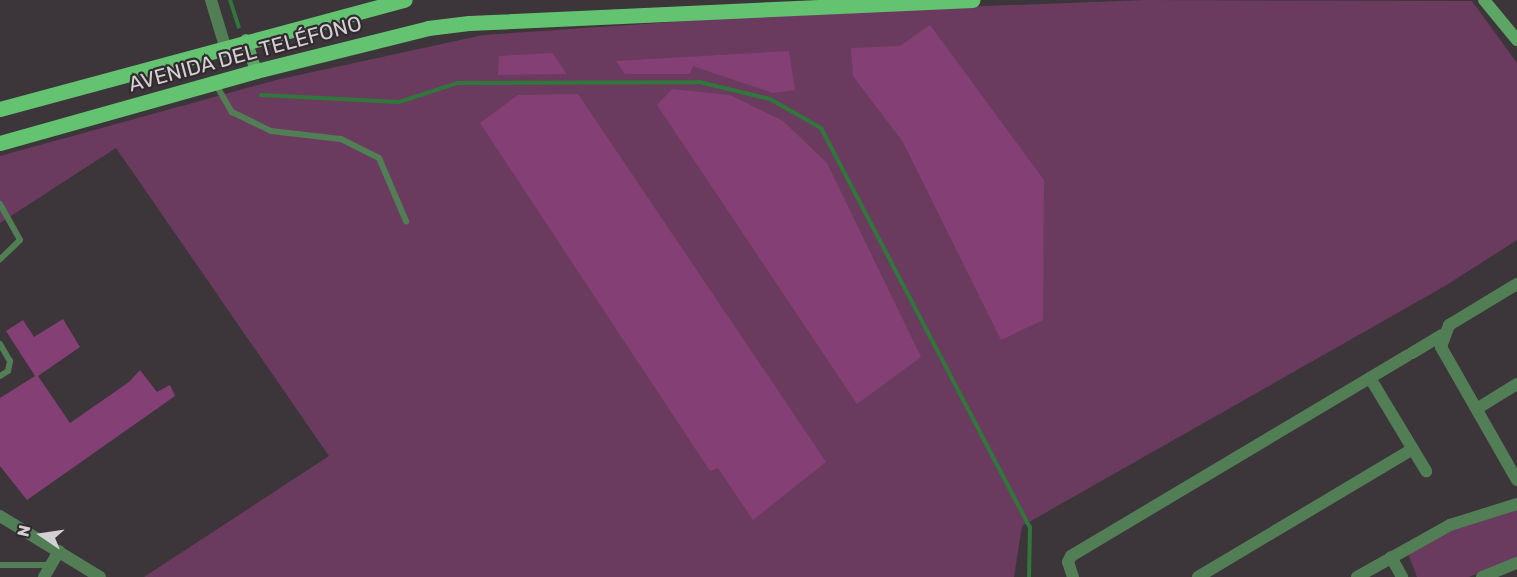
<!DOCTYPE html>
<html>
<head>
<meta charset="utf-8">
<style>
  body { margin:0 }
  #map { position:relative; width:1517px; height:577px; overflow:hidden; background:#3c3539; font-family:Rubik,sans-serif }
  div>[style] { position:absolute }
  .green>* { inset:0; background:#6a3b5e }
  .stream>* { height:4px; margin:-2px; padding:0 2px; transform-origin:2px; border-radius:2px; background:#31773c }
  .building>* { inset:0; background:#844074 }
  .service>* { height:6px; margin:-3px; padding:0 3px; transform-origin:3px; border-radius:3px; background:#527e56 }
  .minor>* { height:12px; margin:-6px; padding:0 6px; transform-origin:6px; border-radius:6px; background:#527e56 }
  .secondary>* { height:12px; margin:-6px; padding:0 6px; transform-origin:6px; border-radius:6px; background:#5ca565 }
  .primary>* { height:15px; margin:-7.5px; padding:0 7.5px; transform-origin:7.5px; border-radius:7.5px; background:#63c370 }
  span { translate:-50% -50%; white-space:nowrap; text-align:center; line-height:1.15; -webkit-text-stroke:4.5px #312b2f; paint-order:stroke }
  .street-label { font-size:21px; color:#d4d0d3 }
  .north { position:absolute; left:12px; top:505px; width:60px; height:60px; -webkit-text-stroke:4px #312b2f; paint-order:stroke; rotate:283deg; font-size:16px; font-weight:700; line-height:24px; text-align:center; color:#d4d0d3 }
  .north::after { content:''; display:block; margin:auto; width:21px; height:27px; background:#d4d0d3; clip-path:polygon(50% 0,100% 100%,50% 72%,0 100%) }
</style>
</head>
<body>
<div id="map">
  <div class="green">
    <i style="clip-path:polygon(1145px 0,1472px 1px,1517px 63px,1517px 240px,1445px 286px,1022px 526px,1014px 577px,144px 577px,329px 456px,116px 148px,0 223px,0 156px,276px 80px,483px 35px,803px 13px)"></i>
    <i style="clip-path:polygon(1517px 509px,1517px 557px,1469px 577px,1417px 577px,1409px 556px,1411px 549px,1460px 527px)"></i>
  </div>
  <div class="stream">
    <i style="left:230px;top:0;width:28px;rotate:72deg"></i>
    <i style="left:261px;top:95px;width:138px;rotate:2.9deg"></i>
    <i style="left:399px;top:102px;width:62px;rotate:-17.9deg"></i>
    <i style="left:458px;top:83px;width:241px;rotate:-0.2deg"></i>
    <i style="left:699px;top:82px;width:73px;rotate:13.5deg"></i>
    <i style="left:770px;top:99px;width:59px;rotate:29.6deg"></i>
    <i style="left:821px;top:128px;width:450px;rotate:62.4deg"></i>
    <i style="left:1030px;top:527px;width:50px;rotate:91.1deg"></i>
  </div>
  <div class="building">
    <i style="clip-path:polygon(930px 25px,1044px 180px,1043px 320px,1001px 340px,903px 142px,853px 76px,851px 48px,900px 46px)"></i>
    <i style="clip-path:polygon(789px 51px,795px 90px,773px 93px,693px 66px,690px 74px,625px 74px,616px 61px)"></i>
    <i style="clip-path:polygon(552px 53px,567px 74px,498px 75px,499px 56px)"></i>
    <i style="clip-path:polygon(672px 89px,730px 95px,783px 121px,827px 163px,921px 357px,857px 404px,657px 105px)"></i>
    <i style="clip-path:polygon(578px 94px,826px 462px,753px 520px,718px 468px,710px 471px,480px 123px,518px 95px)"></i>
    <i style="clip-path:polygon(63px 319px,80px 347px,38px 376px,70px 423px,129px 382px,140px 370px,157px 392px,170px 385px,175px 396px,27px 500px,0 466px,0 398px,35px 376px,6px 331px,23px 320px,34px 337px)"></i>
  </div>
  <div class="service">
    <i style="left:215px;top:83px;width:34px;rotate:60deg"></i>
    <i style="left:232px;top:112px;width:43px;rotate:26deg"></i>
    <i style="left:271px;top:131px;width:70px;rotate:6.5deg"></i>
    <i style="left:341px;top:139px;width:42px;rotate:26.6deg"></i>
    <i style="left:379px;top:158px;width:69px;rotate:66.8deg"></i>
    <i style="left:0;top:204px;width:41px;rotate:60.9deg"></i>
    <i style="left:20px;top:240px;width:28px;rotate:136deg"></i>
    <i style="left:0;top:344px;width:20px;rotate:60deg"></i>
    <i style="left:10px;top:361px;width:10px;rotate:101deg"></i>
    <i style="left:8px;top:371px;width:9px;rotate:148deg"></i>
    <i style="left:0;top:565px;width:51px"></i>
  </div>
  <div class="minor">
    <i style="left:211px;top:0;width:48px;rotate:73.1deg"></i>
    <i style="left:1517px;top:284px;width:79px;rotate:148.9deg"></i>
    <i style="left:1449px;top:325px;width:23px;rotate:110deg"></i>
    <i style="left:1441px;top:347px;width:153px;rotate:60.3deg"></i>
    <i style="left:1412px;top:353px;width:35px;rotate:-31deg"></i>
    <i style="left:1370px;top:378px;width:109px;rotate:58.9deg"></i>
    <i style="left:1478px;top:408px;width:46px;rotate:-31.6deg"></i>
    <i style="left:0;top:516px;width:117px;rotate:31.4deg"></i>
    <i style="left:1391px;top:557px;width:23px;rotate:61deg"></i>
    <i style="left:44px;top:577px;width:30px;rotate:-60deg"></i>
    <i style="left:1073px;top:577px;width:16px;rotate:-108deg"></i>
    <i style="left:1068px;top:562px;width:7px;rotate:-63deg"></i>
    <i style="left:1071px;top:556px;width:392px;rotate:-30.8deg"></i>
    <i style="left:1198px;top:577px;width:250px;rotate:-30.8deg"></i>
    <i style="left:1357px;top:577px;width:107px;rotate:-29.2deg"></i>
    <i style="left:1450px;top:525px;width:70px;rotate:-17.4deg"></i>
    <i style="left:1482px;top:577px;width:38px;rotate:-22deg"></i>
  </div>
  <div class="secondary">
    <i style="left:1484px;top:0;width:52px;rotate:50.5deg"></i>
    <i style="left:246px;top:40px;width:33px;rotate:72deg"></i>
  </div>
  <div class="primary">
    <i style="left:0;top:109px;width:419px;rotate:-15.1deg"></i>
    <i style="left:0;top:143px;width:266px;rotate:-15.7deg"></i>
    <i style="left:256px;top:71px;width:177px;rotate:-14deg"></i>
    <i style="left:428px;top:28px;width:41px;rotate:-7deg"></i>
    <i style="left:469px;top:23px;width:504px;rotate:-2.62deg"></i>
  </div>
  <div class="street-label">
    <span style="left:245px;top:54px;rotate:-15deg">AVENIDA DEL TELÉFONO</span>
  </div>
  <div class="north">N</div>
</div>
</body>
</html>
